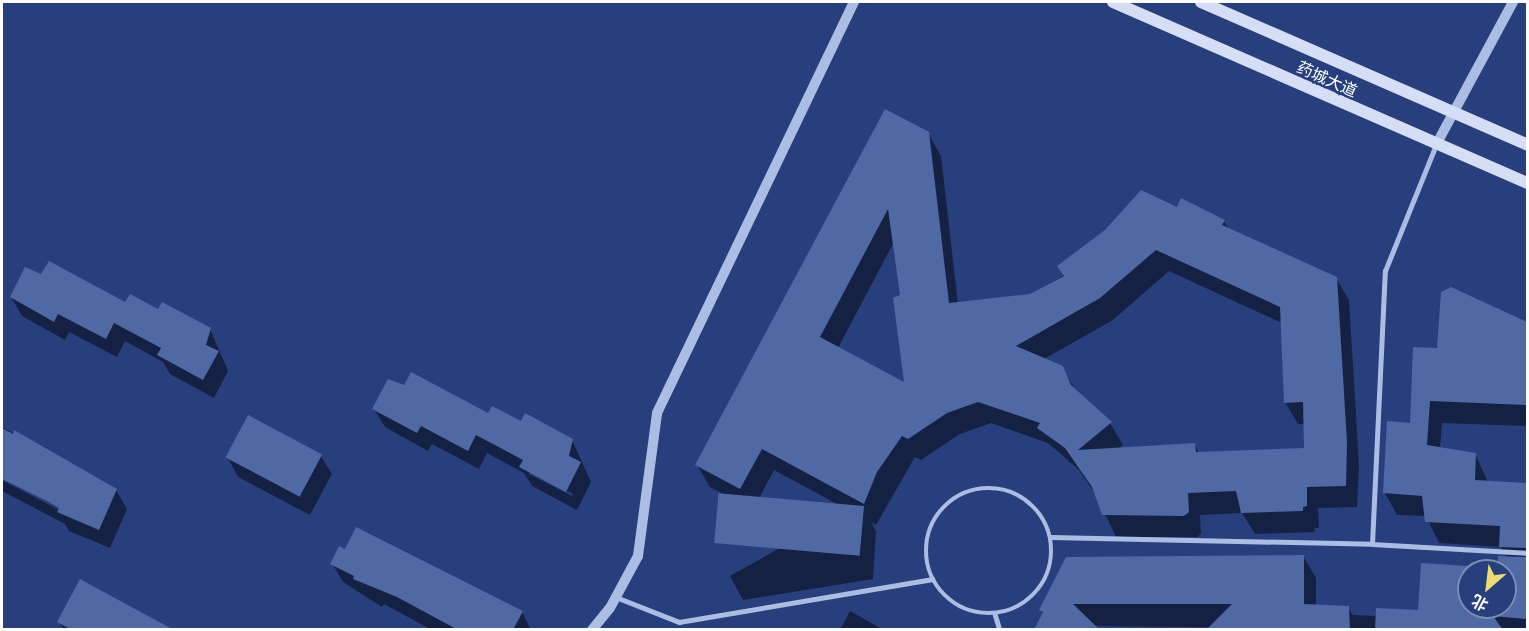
<!DOCTYPE html>
<html>
<head>
<meta charset="utf-8">
<style>
  body { margin:0 }
  #map { position:relative; width:1529px; height:631px; overflow:hidden; background:#273f7d; font-family:Commissioner,"Noto Sans SC",sans-serif }
  div>[style] { position:absolute }
  .shadow>* { inset:0; background:#0007 }
  .building>* { inset:0; background:#4f69a5; transform-origin:0 0 }
  .service>* { height:4.5px; margin:-2.25px; padding:0 2.25px; transform-origin:2.25px; border-radius:2.25px; background:#acbde4 }
  .service>.ring { margin:-2.25px; padding:0; box-sizing:content-box; background:none; border:4.5px solid #acbde4; border-radius:50% }
  .tertiary>* { height:10px; margin:-5px; padding:0 5px; transform-origin:5px; border-radius:5px; background:#acbde4 }
  .secondary>* { height:12px; margin:-6px; padding:0 6px; transform-origin:6px; border-radius:6px; background:#d5def5 }
  span { translate:-50% -50%; white-space:nowrap; text-align:center; line-height:1.15; -webkit-text-stroke:4.5px #273f7d; paint-order:stroke }
  .street-label { font-size:16px; color:#fff }
  .frame { position:absolute; inset:0; border:3px solid #fff; pointer-events:none }
  .north { position:absolute; left:1457px; top:559px; width:60px; height:60px; box-sizing:border-box; background:#273f7d; border:2px solid #7d8cb1; border-radius:50%; rotate:208deg; font-size:16px; font-weight:700; line-height:24px; text-align:center; color:#fff }
  .north::after { content:''; display:block; margin:auto; width:21px; height:27px; background:#eddc72; clip-path:polygon(50% 0,100% 100%,50% 72%,0 100%) }
</style>
</head>
<body>
<div id="map">
  <div class="shadow">
    <i style="clip-path:polygon(evenodd,928px 133px,941px 156px,958px 304px,1030px 295px,1177px 209px,1224px 221px,1229px 230px,1336px 278px,1349px 300px,1359px 465px,1357px 507px,1318px 508px,1319px 528px,1314px 528px,1315px 532px,1255px 534px,1242px 513px,1200px 515px,1201px 534px,1197px 537px,1116px 537px,1096px 495px,1079px 470px,1048px 443px,991px 423px,960px 434px,921px 460px,915px 457px,876px 525px,871px 522px,876px 531px,873px 579px,743px 600px,730px 576px,848px 510px,774px 470px,753px 510px,710px 487px,697px 465px,928px 133px,894px 242px,902px 296px,906px 384px,838px 348px,894px 242px,928px 133px,1169px 271px,1282px 323px,1285px 402px,1298px 424px,1305px 424px,1306px 450px,1199px 453px,1194px 444px,1118px 449px,1123px 445px,1110px 423px,1076px 391px,1062px 367px,1044px 359px,1113px 320px,1169px 271px)"></i>
    <i style="clip-path:polygon(evenodd,1451px 289px,1528px 323px,1528px 426px,1442px 423px,1440px 449px,1475px 454px,1488px 482px,1528px 484px,1528px 630px,1094px 626px,1043px 614px,1041px 610px,1303px 556px,1316px 578px,1316px 606px,1348px 608px,1353px 615px,1377px 616px,1419px 611px,1423px 564px,1499px 570px,1507px 558px,1501px 547px,1439px 543px,1426px 516px,1397px 515px,1385px 493px,1439px 350px,1451px 289px,1469px 571px,1505px 571px,1505px 607px,1469px 607px,1469px 571px)"></i>
    <i style="clip-path:polygon(11px 297px,126px 304px,159px 311px,210px 329px,228px 371px,214px 398px,170px 374px,163px 362px,125px 341px,117px 357px,69px 332px,65px 340px,22px 316px)"></i>
    <i style="clip-path:polygon(evenodd,374px 409px,489px 416px,522px 423px,572px 440px,591px 482px,577px 510px,532px 486px,524px 473px,487px 453px,479px 469px,432px 444px,428px 451px,385px 427px,374px 409px,529px 471px,573px 494px,572px 496px,529px 474px,529px 471px)"></i>
    <i style="clip-path:polygon(249px 417px,321px 456px,332px 474px,310px 515px,238px 477px,228px 458px)"></i>
    <i style="clip-path:polygon(2px 427px,116px 490px,127px 509px,110px 548px,69px 531px,65px 524px,2px 491px,2px 480px,65px 513px,66px 511px,2px 477px)"></i>
    <i style="clip-path:polygon(332px 563px,522px 612px,531px 630px,432px 630px,384px 604px,382px 607px,343px 582px)"></i>
    <i style="clip-path:polygon(850px 611px,884px 630px,840px 630px)"></i>
    <i style="clip-path:polygon(59px 622px,159px 630px,64px 630px)"></i>
  </div>
  <div class="building">
    <i style="clip-path:polygon(evenodd,885px 109px,929px 132px,949px 303px,1030px 294px,1064px 276px,1057px 266px,1105px 230px,1141px 190px,1177px 207px,1181px 198px,1225px 220px,1222px 225px,1337px 277px,1347px 442px,1346px 486px,1307px 487px,1307px 506px,1303px 507px,1303px 511px,1241px 513px,1236px 491px,1188px 493px,1189px 512px,1184px 516px,1102px 515px,1092px 487px,1065px 448px,1037px 428px,1040px 423px,978px 402px,947px 413px,908px 439px,902px 436px,877px 472px,864px 504px,762px 449px,740px 489px,695px 465px,885px 109px,888px 209px,900px 295px,893px 298px,904px 382px,820px 337px,888px 209px,885px 109px,1156px 250px,1280px 307px,1284px 403px,1303px 402px,1304px 448px,1196px 452px,1195px 443px,1078px 450px,1112px 422px,1071px 385px,1063px 366px,1016px 346px,1100px 298px,1156px 250px)"></i>
    <i style="clip-path:polygon(49px 261px,125px 302px,130px 294px,158px 309px,162px 302px,211px 328px,206px 345px,219px 351px,203px 380px,157px 355px,161px 348px,114px 323px,106px 339px,58px 314px,54px 322px,10px 297px,25px 267px,41px 274px)"></i>
    <i style="clip-path:polygon(1451px 287px,1527px 322px,1527px 405px,1430px 401px,1427px 445px,1476px 453px,1475px 480px,1527px 483px,1527px 548px,1499px 547px,1500px 526px,1425px 522px,1422px 496px,1383px 493px,1387px 421px,1410px 423px,1413px 347px,1437px 348px,1441px 292px)"></i>
    <i style="clip-path:polygon(411px 372px,488px 413px,492px 406px,521px 421px,525px 413px,573px 439px,569px 456px,581px 462px,566px 492px,519px 467px,523px 460px,476px 435px,468px 451px,421px 426px,417px 433px,372px 409px,388px 379px,404px 385px)"></i>
    <i style="left:248px;top:415px;width:84px;height:48px;rotate:28deg"></i>
    <i style="clip-path:polygon(2px 428px,13px 434px,14px 430px,117px 489px,99px 530px,57px 512px,59px 508px,47px 501px,2px 479px)"></i>
    <i style="left:864px;top:506px;width:50px;height:146px;rotate:95deg"></i>
    <i style="clip-path:polygon(356px 527px,523px 611px,513px 630px,458px 630px,397px 597px,353px 579px,354px 576px,330px 564px,339px 546px,345px 549px)"></i>
    <i style="clip-path:polygon(1304px 555px,1304px 604px,1349px 606px,1350px 630px,1206px 630px,1232px 604px,1073px 604px,1100px 630px,1034px 630px,1043px 612px,1039px 610px,1066px 557px)"></i>
    <i style="clip-path:polygon(evenodd,1498px 556px,1527px 557px,1527px 619px,1493px 616px,1503px 630px,1375px 630px,1376px 608px,1418px 610px,1421px 563px,1498px 568px,1498px 556px,1469px 571px,1505px 571px,1505px 607px,1469px 607px,1469px 571px)"></i>
    <i style="clip-path:polygon(80px 579px,113px 597px,174px 630px,72px 630px,57px 622px)"></i>
  </div>
  <div class="service">
    <i class="ring" style="left:926px;top:488px;width:121.5px;height:121.5px"></i>
    <i style="left:1050px;top:537px;width:322px;rotate:1.2deg"></i>
    <i style="left:1372px;top:544px;width:156px;rotate:3.3deg"></i>
    <i style="left:1372px;top:544px;width:273px;rotate:-87.3deg"></i>
    <i style="left:1385px;top:271px;width:136px;rotate:-68deg"></i>
    <i style="left:616px;top:597px;width:68px;rotate:21.6deg"></i>
    <i style="left:679px;top:622px;width:257px;rotate:-9.6deg"></i>
    <i style="left:995px;top:614px;width:17px;rotate:73deg"></i>
  </div>
  <div class="tertiary">
    <i style="left:1436px;top:145px;width:162px;rotate:-61.7deg"></i>
    <i style="left:592px;top:630px;width:28px;rotate:-51deg"></i>
    <i style="left:610px;top:608px;width:59px;rotate:-61.7deg"></i>
    <i style="left:638px;top:556px;width:144px;rotate:-82.4deg"></i>
    <i style="left:657px;top:413px;width:456px;rotate:-64.4deg"></i>
  </div>
  <div class="secondary">
    <i style="left:1113px;top:2px;width:453px;rotate:23.6deg"></i>
    <i style="left:1201px;top:2px;width:357px;rotate:23.6deg"></i>
  </div>
  <div class="street-label">
    <span style="left:1327px;top:79px;rotate:24deg">药城大道</span>
  </div>
  <div class="frame"></div>
  <div class="north">北</div>
</div>
</body>
</html>
